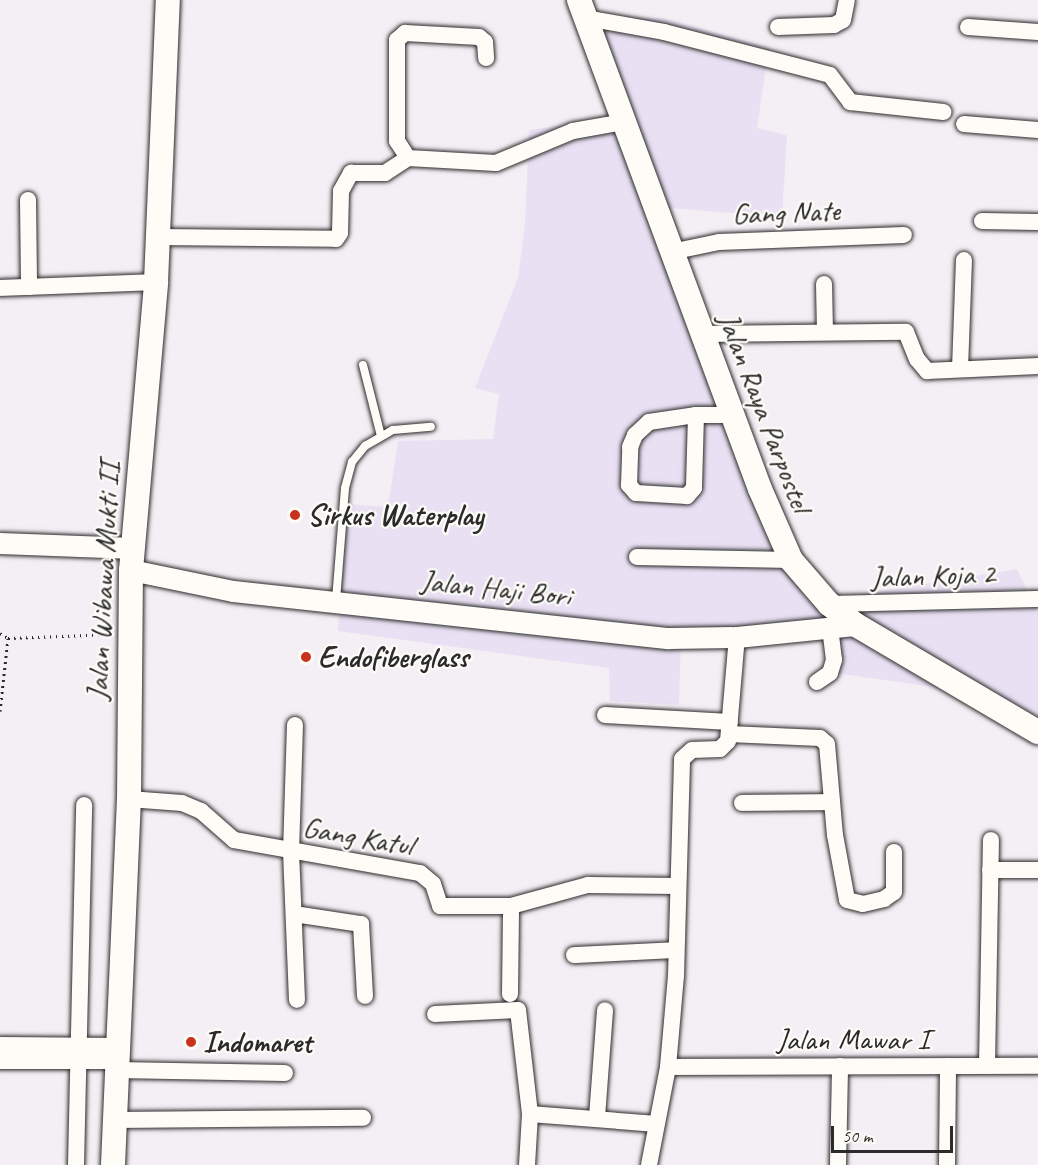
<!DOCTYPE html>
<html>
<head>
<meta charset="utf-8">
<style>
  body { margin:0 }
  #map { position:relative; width:1038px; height:1165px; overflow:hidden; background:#f4eff5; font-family:Caveat,sans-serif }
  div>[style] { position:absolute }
  .built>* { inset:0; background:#e9e0f3 }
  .path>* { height:3px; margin-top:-1.5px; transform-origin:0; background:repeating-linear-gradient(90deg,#2b2b2b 0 1.5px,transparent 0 6px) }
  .roads { filter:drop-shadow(0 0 2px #2b2b2b) drop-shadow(0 0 2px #2b2b2b) }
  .service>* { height:8px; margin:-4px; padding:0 4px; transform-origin:4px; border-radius:4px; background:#fdfcf7 }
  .minor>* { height:16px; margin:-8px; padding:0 8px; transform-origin:8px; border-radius:8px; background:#fdfcf7 }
  .tertiary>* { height:21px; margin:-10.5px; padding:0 10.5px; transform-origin:10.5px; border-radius:10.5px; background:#fdfcf7 }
  .secondary>* { height:24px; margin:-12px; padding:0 12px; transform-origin:12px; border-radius:12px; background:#fdfcf7 }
  .dots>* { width:16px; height:16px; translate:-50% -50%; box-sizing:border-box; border:3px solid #fdfcf7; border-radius:50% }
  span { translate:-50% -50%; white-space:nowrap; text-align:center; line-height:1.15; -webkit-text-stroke:4.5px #fdfcf7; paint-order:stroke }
  .street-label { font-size:30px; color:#2b2b2b }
  .poi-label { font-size:30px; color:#2b2b2b; font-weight:700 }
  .left { translate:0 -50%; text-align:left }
  .scale { position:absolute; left:831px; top:1126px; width:122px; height:27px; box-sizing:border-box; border:3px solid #2b2b2b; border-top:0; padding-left:8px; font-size:18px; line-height:21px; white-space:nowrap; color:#2b2b2b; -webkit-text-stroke:4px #fdfcf7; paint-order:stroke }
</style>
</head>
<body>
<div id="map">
  <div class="built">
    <i style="clip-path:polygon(590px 17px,663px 18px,769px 47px,757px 128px,787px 135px,782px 217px,657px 207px,780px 548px,821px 601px,1017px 569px,1038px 613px,1038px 736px,955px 690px,835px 673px,826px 627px,681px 639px,679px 705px,610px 701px,609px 668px,338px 631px,347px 504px,388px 507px,398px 441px,493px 439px,499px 394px,475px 388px,518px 278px,525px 224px,529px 130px,629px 116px)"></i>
  </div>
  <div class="path">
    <i style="left:0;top:633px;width:9px;rotate:32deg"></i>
    <i style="left:8px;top:638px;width:104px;rotate:-2.2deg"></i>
    <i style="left:0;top:711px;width:73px;rotate:-83.7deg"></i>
  </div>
  <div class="roads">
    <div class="service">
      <i style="left:363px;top:365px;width:73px;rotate:75.8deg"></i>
      <i style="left:336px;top:600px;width:112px;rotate:-85.4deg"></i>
      <i style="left:345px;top:488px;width:27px;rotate:-75deg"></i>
      <i style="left:352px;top:462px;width:21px;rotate:-51deg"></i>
      <i style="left:365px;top:446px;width:32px;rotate:-30deg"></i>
      <i style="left:393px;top:430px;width:38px;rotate:-5deg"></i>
    </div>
    <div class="minor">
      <i style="left:586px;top:18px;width:79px;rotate:10.2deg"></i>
      <i style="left:664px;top:32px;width:171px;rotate:14.5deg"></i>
      <i style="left:830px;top:75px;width:34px;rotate:53deg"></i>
      <i style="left:850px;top:102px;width:94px;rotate:6.1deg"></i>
      <i style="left:778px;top:27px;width:56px;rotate:-2deg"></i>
      <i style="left:834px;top:25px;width:10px;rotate:-29deg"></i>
      <i style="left:843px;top:20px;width:20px;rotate:-79deg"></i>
      <i style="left:968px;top:27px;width:70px;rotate:4.1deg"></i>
      <i style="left:964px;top:124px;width:74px;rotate:4.6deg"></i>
      <i style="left:408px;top:158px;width:20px;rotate:-123deg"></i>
      <i style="left:397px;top:141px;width:101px;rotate:-90deg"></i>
      <i style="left:397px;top:40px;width:11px;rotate:-41deg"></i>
      <i style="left:405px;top:33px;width:74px;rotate:3.1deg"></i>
      <i style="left:479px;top:37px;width:8px;rotate:40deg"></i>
      <i style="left:485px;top:42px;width:16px;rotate:86deg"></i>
      <i style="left:28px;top:200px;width:87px;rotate:89.3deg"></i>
      <i style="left:982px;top:221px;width:56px;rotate:1deg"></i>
      <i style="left:158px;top:237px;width:178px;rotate:0.6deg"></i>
      <i style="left:336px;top:239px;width:7px;rotate:-56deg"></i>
      <i style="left:340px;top:233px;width:42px;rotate:-88.6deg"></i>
      <i style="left:341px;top:191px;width:21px;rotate:-61deg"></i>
      <i style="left:351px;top:173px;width:34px"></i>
      <i style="left:385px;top:173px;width:27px;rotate:-33deg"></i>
      <i style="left:408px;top:158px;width:88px;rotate:3.3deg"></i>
      <i style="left:496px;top:163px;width:83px;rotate:-22.6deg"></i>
      <i style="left:573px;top:131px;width:52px;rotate:-10deg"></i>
      <i style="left:671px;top:252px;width:49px;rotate:-11.8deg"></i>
      <i style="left:719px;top:242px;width:185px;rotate:-2.2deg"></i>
      <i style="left:824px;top:284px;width:47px;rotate:88.8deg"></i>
      <i style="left:0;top:288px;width:156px;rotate:-2.2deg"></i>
      <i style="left:702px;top:334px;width:204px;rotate:-0.6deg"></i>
      <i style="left:906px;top:332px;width:29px;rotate:68deg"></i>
      <i style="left:917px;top:359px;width:16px;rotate:50deg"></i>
      <i style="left:927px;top:371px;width:111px;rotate:-2.6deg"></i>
      <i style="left:960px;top:369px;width:109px;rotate:-87.9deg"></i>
      <i style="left:696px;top:415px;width:73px;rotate:91.6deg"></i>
      <i style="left:694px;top:488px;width:11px;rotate:131deg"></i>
      <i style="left:687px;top:496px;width:51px;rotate:-176.6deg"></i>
      <i style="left:636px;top:493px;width:11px;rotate:-131deg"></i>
      <i style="left:629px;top:485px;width:38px;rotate:-88deg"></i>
      <i style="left:630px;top:447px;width:13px;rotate:-67deg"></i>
      <i style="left:635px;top:435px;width:19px;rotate:-43deg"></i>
      <i style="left:649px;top:422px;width:48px;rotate:-8.5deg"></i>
      <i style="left:696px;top:415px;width:36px"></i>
      <i style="left:637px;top:557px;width:154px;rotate:1.1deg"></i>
      <i style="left:829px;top:604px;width:209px;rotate:-1.4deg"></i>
      <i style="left:817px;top:682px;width:16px;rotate:-35deg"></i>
      <i style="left:830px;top:673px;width:14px;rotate:-73deg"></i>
      <i style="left:834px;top:660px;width:33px;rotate:-97deg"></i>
      <i style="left:605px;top:715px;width:125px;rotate:3.2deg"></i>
      <i style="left:295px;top:725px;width:126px;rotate:91.8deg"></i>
      <i style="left:291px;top:851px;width:149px;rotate:87.7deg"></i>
      <i style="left:729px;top:734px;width:91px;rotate:2.5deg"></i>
      <i style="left:820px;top:738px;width:9px;rotate:41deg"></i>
      <i style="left:827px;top:744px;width:91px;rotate:85deg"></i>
      <i style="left:835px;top:835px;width:66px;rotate:79.5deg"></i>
      <i style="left:847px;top:900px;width:16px;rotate:14deg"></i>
      <i style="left:863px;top:904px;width:22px;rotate:-13deg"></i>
      <i style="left:884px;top:899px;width:12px;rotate:-35deg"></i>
      <i style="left:894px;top:892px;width:40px;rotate:-90deg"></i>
      <i style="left:129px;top:799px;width:53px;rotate:4.3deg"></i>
      <i style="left:182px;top:803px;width:21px;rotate:23deg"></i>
      <i style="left:201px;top:811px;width:44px;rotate:41.3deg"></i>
      <i style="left:234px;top:840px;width:189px;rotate:10.1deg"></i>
      <i style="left:420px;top:873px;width:17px;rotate:40deg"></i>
      <i style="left:433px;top:884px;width:23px;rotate:72deg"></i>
      <i style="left:440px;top:906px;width:71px"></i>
      <i style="left:511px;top:906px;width:80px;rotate:-15.3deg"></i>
      <i style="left:588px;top:885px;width:89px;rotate:0.6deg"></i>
      <i style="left:742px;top:803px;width:90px;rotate:-0.6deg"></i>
      <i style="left:990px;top:870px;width:48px"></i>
      <i style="left:294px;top:914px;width:68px;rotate:8.5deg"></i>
      <i style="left:361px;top:924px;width:72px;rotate:86.8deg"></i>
      <i style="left:574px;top:955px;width:102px;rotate:-2.8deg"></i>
      <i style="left:510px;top:994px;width:88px;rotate:-89.3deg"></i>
      <i style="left:435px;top:1014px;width:83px;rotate:-2.8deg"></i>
      <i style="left:518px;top:1010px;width:105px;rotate:83.4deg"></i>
      <i style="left:0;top:1045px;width:116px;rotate:0.5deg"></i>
      <i style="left:0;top:1061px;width:116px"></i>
      <i style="left:987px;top:1066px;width:226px;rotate:-89deg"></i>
      <i style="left:668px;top:1067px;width:370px;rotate:-0.2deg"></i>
      <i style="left:116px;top:1070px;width:169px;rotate:1deg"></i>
      <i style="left:597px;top:1117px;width:107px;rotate:-85.7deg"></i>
      <i style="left:114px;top:1120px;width:249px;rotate:-0.5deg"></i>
      <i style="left:76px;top:1165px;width:360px;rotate:-88.7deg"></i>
      <i style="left:527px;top:1165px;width:51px;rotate:-86.6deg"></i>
      <i style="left:530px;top:1114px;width:127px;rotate:4.5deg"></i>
      <i style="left:649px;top:1165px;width:100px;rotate:-79deg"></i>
      <i style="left:668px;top:1067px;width:91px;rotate:-85deg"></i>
      <i style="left:676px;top:976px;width:217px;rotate:-88.4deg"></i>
      <i style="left:682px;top:759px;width:13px;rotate:-42deg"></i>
      <i style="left:692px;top:750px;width:28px;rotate:-2deg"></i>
      <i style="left:720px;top:749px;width:11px;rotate:-45deg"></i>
      <i style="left:728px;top:741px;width:104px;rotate:-85.1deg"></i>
      <i style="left:838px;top:1165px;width:99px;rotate:-88.8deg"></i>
      <i style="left:947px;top:1165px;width:99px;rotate:-89.4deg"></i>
    </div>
    <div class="tertiary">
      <i style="left:0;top:543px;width:133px;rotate:2.2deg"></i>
      <i style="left:131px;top:570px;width:104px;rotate:11.6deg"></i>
      <i style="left:233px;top:591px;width:438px;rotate:6.2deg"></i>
      <i style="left:668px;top:638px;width:69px;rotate:-0.8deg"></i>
      <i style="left:737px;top:637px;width:120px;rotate:-5.8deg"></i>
    </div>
    <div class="secondary">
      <i style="left:579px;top:0;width:521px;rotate:69.69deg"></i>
      <i style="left:760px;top:489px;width:77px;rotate:66.4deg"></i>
      <i style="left:791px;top:560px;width:58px;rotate:49.2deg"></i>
      <i style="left:829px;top:604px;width:34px;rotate:38deg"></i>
      <i style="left:856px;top:625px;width:211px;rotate:30.5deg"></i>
      <i style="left:113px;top:1165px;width:366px;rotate:-87.5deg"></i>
      <i style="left:129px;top:799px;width:229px;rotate:-89.5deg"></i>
      <i style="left:131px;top:570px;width:289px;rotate:-85deg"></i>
      <i style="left:156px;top:282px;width:282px;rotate:-87.6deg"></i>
    </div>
  </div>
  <div class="dots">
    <i style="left:295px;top:515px;background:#c8321e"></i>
    <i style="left:306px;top:657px;background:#c8321e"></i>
    <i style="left:191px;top:1042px;background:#c8321e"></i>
  </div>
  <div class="street-label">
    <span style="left:786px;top:212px;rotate:-2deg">Gang Nate</span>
    <span style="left:765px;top:412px;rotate:69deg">Jalan Raya Parpostel</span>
    <span style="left:933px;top:575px;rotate:-2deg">Jalan Koja 2</span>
    <span style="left:103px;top:581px;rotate:-87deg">Jalan Wibawa Mukti II</span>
    <span style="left:496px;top:588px;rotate:6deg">Jalan Haji Bori</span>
    <span style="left:358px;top:836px;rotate:10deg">Gang Katul</span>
    <span style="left:853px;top:1039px">Jalan Mawar I</span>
  </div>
  <div class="poi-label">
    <span class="left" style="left:307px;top:515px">Sirkus Waterplay</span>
    <span class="left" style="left:318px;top:657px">Endofiberglass</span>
    <span class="left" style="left:203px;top:1042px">Indomaret</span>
  </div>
  <div class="scale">50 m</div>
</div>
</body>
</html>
